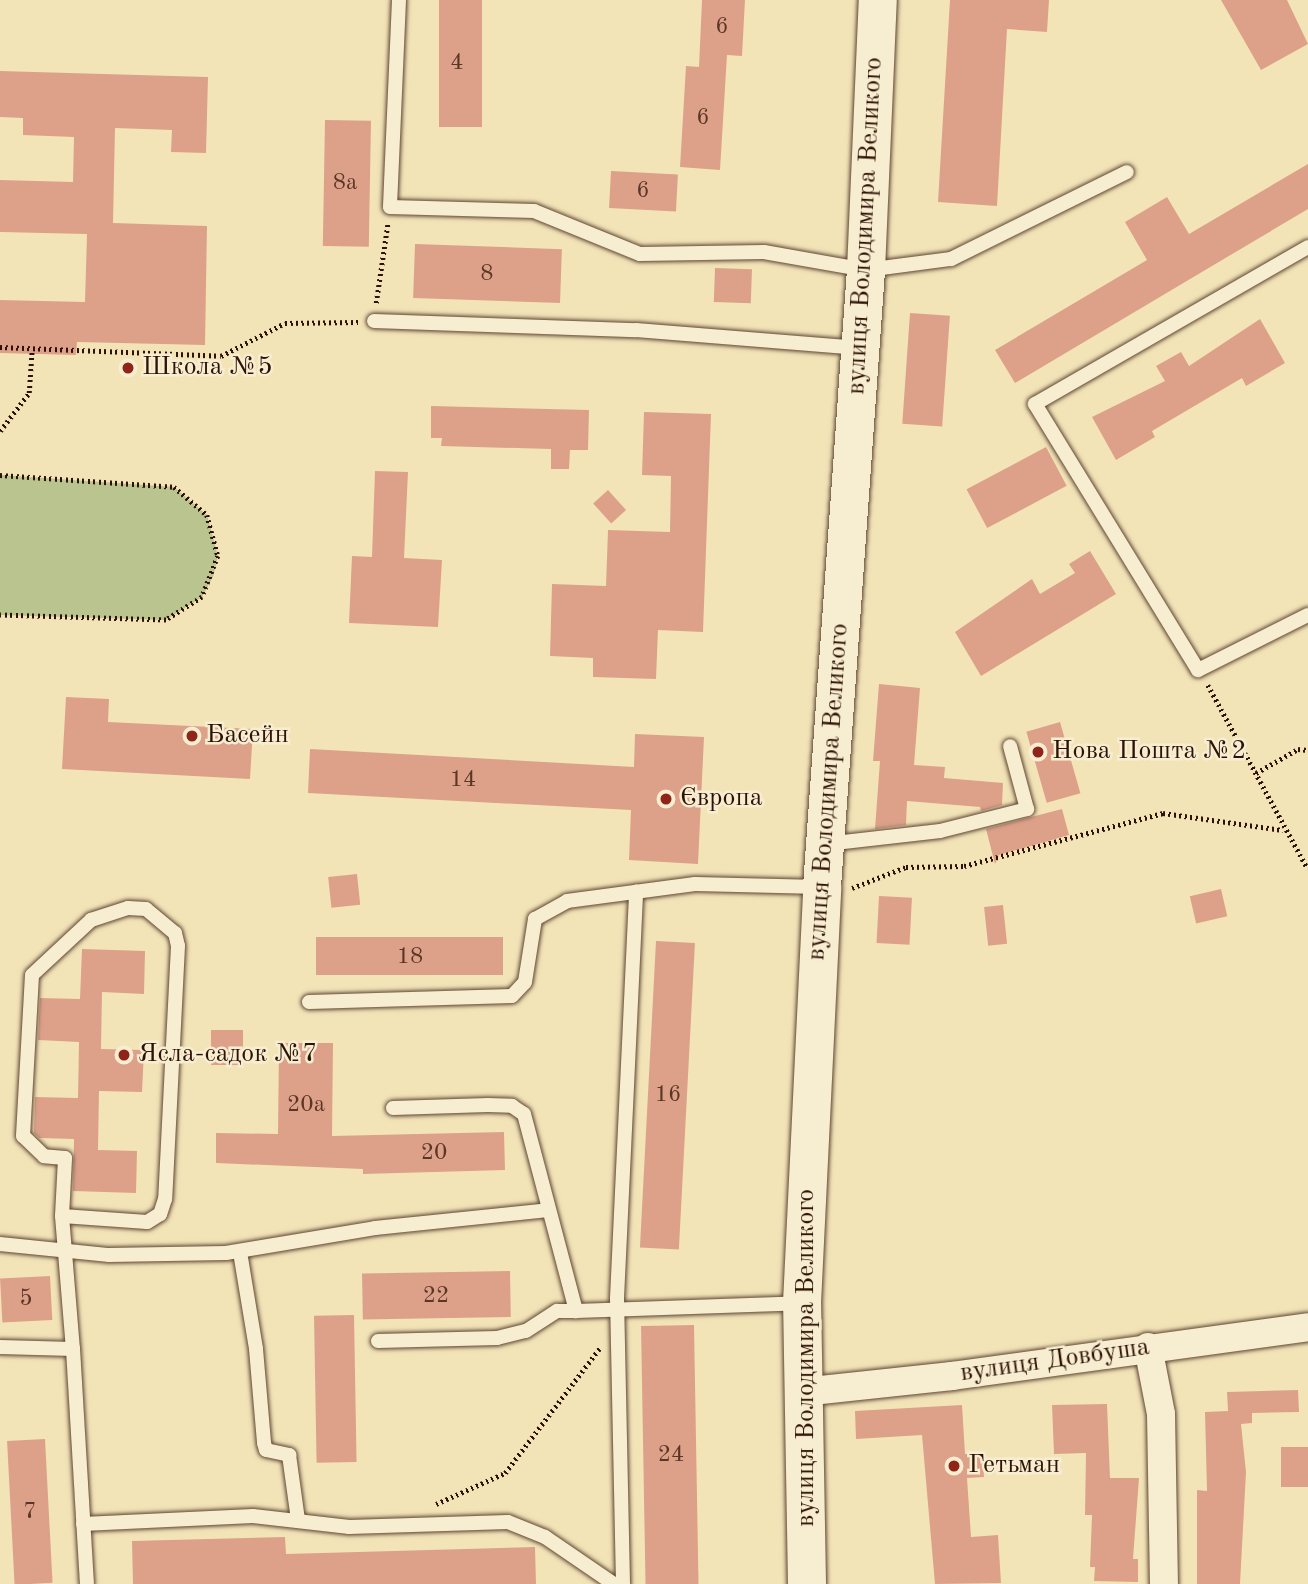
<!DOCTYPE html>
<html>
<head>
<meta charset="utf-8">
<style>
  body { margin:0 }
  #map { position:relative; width:1308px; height:1584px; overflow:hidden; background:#f3e4b8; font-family:"Old Standard TT",serif }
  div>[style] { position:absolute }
  .green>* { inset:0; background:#bac48f }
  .building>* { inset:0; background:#dda18a; transform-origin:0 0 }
  .path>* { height:4.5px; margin-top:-2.25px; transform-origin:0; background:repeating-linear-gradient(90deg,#2e1205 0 2px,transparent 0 5.5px) }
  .roads { filter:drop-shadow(0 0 2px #5f4632) drop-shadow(0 0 2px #5f4632) }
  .service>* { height:14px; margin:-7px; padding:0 7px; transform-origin:7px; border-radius:7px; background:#f7edd1 }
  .minor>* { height:28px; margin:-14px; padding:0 14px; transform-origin:14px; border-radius:14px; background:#f7edd1 }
  .secondary>* { height:38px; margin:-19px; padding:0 19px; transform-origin:19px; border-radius:19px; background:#f7edd1 }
  .dots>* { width:19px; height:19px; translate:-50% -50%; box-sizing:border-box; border:4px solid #f7edd1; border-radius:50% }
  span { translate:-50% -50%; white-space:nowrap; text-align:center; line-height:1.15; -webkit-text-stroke:5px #f7edd1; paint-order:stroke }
  .number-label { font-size:23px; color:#5a3626 }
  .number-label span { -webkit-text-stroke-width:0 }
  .street-label { font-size:26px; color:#2e1205 }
  .poi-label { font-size:26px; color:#2e1205 }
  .left { translate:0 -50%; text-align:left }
</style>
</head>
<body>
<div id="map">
  <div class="green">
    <i style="clip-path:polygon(0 475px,174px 487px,207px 515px,218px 556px,213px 577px,202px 597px,166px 620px,0 615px)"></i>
  </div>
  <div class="building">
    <i style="left:439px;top:0;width:43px;height:127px"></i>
    <i style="clip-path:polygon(702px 0,745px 0,742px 56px,727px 55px,720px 170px,680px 167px,686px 66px,699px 67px)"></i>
    <i style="clip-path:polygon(950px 0,1049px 0,1047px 32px,1007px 29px,997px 206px,938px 202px)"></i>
    <i style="clip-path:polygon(1221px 0,1287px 0,1308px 44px,1261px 70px)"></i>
    <i style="clip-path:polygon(0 71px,208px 77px,206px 153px,171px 152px,172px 130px,115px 128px,113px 223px,207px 226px,205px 345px,77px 342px,76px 355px,0 353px,0 300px,85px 302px,87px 234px,0 232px,0 180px,73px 182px,74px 137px,23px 135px,23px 118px,0 117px)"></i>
    <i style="left:325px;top:120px;width:46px;height:126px;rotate:1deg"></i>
    <i style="clip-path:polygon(1308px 164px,1308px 209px,1015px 383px,995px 350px,1147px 260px,1125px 222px,1167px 197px,1189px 234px)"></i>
    <i style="left:611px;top:171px;width:67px;height:37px;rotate:3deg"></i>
    <i style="left:415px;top:244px;width:147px;height:54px;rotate:2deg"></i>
    <i style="left:715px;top:268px;width:37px;height:34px;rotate:2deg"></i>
    <i style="left:910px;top:313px;width:40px;height:111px;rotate:4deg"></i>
    <i style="clip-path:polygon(1260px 319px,1285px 363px,1246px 386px,1242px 378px,1152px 431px,1155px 437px,1116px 460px,1092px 417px,1165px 381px,1156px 366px,1181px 352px,1189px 366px)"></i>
    <i style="clip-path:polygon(431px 406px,589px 410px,588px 450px,570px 450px,569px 469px,551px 469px,551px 449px,441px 446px,442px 438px,431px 438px)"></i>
    <i style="clip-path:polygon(644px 412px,711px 414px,703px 632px,658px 630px,656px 679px,593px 677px,593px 658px,550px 656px,552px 584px,606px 586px,608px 530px,670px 532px,671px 476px,642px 475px)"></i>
    <i style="left:1046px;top:447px;width:44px;height:90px;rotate:62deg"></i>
    <i style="clip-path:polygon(375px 471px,408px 472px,404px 558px,442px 560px,438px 627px,349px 623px,352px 556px,372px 557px)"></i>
    <i style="left:608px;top:490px;width:27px;height:20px;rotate:48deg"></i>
    <i style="clip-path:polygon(1090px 551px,1116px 594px,981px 676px,955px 632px,1032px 579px,1040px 594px,1075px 573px,1069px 564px)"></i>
    <i style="clip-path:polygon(879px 684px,920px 688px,914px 765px,945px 767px,944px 778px,1003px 783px,1002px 805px,981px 811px,980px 807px,907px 801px,906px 825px,875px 829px,880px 761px,873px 761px)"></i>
    <i style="clip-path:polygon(66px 697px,109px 699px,108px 722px,253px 729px,250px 779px,62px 769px)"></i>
    <i style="left:1060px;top:722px;width:74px;height:35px;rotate:74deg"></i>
    <i style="clip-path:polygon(635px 734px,704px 737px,698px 864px,629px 860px,631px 810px,308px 793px,310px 749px,634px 767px)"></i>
    <i style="clip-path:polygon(1062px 809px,1069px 835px,999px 855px,995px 864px,986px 829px)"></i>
    <i style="left:357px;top:874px;width:31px;height:29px;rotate:84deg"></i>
    <i style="left:1221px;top:889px;width:28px;height:32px;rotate:77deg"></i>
    <i style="left:879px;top:896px;width:33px;height:47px;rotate:3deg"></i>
    <i style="left:1003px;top:905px;width:39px;height:19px;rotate:84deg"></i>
    <i style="left:503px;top:937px;width:38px;height:187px;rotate:90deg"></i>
    <i style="left:656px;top:941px;width:39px;height:307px;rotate:3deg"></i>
    <i style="clip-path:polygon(82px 949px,145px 951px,144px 994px,102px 992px,101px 1049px,144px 1050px,142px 1092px,99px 1091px,98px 1150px,137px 1151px,136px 1193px,73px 1191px,74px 1139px,39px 1138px,34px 1133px,35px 1097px,78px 1098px,79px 1042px,38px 1040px,40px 998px,80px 999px)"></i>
    <i style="left:211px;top:1030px;width:32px;height:35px"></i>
    <i style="clip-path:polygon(279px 1043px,333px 1043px,332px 1136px,504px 1132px,505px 1170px,363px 1174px,363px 1169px,216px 1163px,216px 1133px,278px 1134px)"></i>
    <i style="left:510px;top:1271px;width:46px;height:148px;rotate:89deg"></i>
    <i style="left:50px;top:1276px;width:44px;height:50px;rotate:87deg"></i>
    <i style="left:354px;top:1315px;width:147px;height:40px;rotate:89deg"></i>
    <i style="left:694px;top:1325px;width:259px;height:53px;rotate:89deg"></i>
    <i style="clip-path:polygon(1298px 1390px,1299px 1412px,1252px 1413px,1252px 1423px,1241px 1424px,1246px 1472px,1240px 1584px,1197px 1584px,1197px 1490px,1207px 1491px,1205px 1412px,1228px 1411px,1227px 1392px)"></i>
    <i style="clip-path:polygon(1107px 1404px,1110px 1478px,1139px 1478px,1133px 1559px,1138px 1559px,1138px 1582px,1094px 1581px,1095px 1567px,1090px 1567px,1092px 1515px,1085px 1515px,1086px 1453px,1054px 1454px,1052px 1405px)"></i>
    <i style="clip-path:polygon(962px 1405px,965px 1454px,982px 1454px,984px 1477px,967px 1478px,971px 1537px,998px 1535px,1001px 1583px,935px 1584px,922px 1435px,856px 1439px,855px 1411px)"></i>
    <i style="left:45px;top:1439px;width:144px;height:38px;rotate:87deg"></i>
    <i style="left:1308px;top:1447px;width:40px;height:27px;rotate:90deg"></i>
    <i style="clip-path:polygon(285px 1537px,286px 1554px,535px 1547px,536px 1584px,133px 1584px,132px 1541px)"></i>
  </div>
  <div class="path">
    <i style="left:376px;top:303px;width:82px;rotate:-81.6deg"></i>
    <i style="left:0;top:347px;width:221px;rotate:2.3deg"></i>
    <i style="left:221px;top:356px;width:72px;rotate:-27.3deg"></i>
    <i style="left:285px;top:323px;width:73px;rotate:-0.8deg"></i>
    <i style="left:0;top:431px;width:48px;rotate:-52.7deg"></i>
    <i style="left:29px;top:393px;width:44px;rotate:-86.1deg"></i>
    <i style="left:0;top:475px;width:174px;rotate:3.9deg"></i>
    <i style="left:174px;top:487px;width:43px;rotate:40.3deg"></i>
    <i style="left:207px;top:515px;width:42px;rotate:75deg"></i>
    <i style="left:218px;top:556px;width:44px;rotate:111.3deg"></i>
    <i style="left:202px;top:597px;width:43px;rotate:147.4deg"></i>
    <i style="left:166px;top:620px;width:166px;rotate:-178.3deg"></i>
    <i style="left:1208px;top:685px;width:209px;rotate:61.5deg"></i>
    <i style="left:1256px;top:773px;width:48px;rotate:-29.7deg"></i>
    <i style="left:1298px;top:749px;width:10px;rotate:6deg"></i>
    <i style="left:852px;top:888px;width:58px;rotate:-21.3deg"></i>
    <i style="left:906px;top:867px;width:58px;rotate:-1deg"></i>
    <i style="left:964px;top:866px;width:206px;rotate:-14.9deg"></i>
    <i style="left:1163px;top:813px;width:121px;rotate:8.1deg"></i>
    <i style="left:436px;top:1504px;width:76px;rotate:-24.2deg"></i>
    <i style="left:505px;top:1473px;width:157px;rotate:-52.8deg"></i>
  </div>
  <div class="roads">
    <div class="service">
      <i style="left:399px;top:0;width:207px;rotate:92.5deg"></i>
      <i style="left:390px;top:207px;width:144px;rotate:1.6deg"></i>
      <i style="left:534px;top:211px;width:114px;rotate:22.1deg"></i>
      <i style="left:640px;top:254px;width:124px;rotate:-0.9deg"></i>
      <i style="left:764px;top:252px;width:104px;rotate:10deg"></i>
      <i style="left:866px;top:270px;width:86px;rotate:-7.4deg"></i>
      <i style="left:951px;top:259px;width:196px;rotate:-26.3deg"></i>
      <i style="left:1308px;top:247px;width:315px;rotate:150.1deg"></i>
      <i style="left:1035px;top:404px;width:312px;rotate:58.5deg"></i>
      <i style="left:1198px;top:670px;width:123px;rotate:-26.6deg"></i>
      <i style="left:374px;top:321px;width:262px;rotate:2deg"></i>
      <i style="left:636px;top:330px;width:224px;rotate:4.6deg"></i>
      <i style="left:826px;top:844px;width:115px;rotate:-6.5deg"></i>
      <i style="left:940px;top:831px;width:90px;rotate:-14.2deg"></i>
      <i style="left:1027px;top:809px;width:65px;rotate:-105.1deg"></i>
      <i style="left:309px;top:1002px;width:203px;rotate:-1.7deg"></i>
      <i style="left:512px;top:996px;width:19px;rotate:-47deg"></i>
      <i style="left:525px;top:982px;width:64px;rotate:-81deg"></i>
      <i style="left:535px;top:919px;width:37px;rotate:-29deg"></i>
      <i style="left:567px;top:901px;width:129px;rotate:-7.6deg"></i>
      <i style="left:695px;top:884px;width:125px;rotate:1.4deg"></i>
      <i style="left:393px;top:1108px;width:95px;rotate:-1.8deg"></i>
      <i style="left:488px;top:1105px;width:24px;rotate:2deg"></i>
      <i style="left:512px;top:1106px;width:14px;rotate:34deg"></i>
      <i style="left:524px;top:1114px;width:204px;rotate:75.2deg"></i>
      <i style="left:576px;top:1311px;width:225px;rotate:-2deg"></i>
      <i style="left:62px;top:1216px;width:58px;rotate:-87deg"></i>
      <i style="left:65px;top:1158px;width:21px;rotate:-175deg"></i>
      <i style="left:44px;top:1156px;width:29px;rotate:-136deg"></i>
      <i style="left:23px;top:1136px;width:161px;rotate:-86.8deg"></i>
      <i style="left:32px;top:975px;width:81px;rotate:-43deg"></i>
      <i style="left:91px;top:920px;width:39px;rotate:-18deg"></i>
      <i style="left:128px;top:908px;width:18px;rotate:3deg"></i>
      <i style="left:146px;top:909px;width:38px;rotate:40deg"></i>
      <i style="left:175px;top:933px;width:13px;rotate:77deg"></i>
      <i style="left:178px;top:946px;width:253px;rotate:92.9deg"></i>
      <i style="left:165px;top:1199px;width:16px;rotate:108deg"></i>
      <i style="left:160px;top:1214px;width:15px;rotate:148deg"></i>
      <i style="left:147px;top:1222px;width:85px;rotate:-176deg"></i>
      <i style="left:62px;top:1216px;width:133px;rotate:85.3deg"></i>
      <i style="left:0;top:1244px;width:110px;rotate:5.8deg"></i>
      <i style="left:109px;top:1255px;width:117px;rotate:-1deg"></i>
      <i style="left:226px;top:1253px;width:151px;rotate:-9.5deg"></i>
      <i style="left:375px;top:1228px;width:174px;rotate:-5.9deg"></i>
      <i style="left:240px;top:1252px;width:98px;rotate:80.6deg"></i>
      <i style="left:256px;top:1349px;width:94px;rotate:85.1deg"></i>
      <i style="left:264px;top:1443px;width:7px;rotate:74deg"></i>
      <i style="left:266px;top:1450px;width:24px;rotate:12deg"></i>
      <i style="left:289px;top:1455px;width:66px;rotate:82.1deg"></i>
      <i style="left:378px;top:1341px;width:119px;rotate:-1.4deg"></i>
      <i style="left:497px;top:1338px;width:30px;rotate:-14deg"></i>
      <i style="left:526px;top:1331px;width:37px;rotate:-33deg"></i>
      <i style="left:557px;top:1311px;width:19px"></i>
      <i style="left:0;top:1347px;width:73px;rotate:1.6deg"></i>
      <i style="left:73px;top:1349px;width:235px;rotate:86.6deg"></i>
      <i style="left:83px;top:1524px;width:170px;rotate:-2.7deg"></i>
      <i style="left:253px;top:1516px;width:97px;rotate:6.5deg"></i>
      <i style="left:349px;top:1527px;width:159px;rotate:-1.8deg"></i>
      <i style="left:508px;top:1522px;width:40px;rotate:22deg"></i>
      <i style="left:545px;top:1537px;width:83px;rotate:34.3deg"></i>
      <i style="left:623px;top:1584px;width:286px;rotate:-91.2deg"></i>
      <i style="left:617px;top:1298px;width:407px;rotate:-87.3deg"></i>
    </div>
    <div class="minor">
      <i style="left:1148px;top:1347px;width:68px;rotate:79deg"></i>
      <i style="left:1161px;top:1414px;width:170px;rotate:89deg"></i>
      <i style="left:802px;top:1392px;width:151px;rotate:-6.1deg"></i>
      <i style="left:952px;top:1376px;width:359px;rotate:-7.8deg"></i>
    </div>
    <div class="secondary">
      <i style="left:807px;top:1584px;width:281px;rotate:-91deg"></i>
      <i style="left:802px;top:1303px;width:416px;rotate:-87.2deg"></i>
      <i style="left:822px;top:887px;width:619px;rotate:-85.92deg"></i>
      <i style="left:866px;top:270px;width:270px;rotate:-87.5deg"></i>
    </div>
  </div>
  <div class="dots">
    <i style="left:128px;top:368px;background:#8f2418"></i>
    <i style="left:192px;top:736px;background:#8f2418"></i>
    <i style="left:1038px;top:752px;background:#8f2418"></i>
    <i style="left:666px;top:799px;background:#8f2418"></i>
    <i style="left:124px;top:1055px;background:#8f2418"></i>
    <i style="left:954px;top:1466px;background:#8f2418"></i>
  </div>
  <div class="number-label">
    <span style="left:722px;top:27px">6</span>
    <span style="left:457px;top:63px">4</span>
    <span style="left:703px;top:118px">6</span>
    <span style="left:345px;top:183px">8а</span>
    <span style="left:643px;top:191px">6</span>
    <span style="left:487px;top:274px">8</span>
    <span style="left:463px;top:780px">14</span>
    <span style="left:410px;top:957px">18</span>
    <span style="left:668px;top:1095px">16</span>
    <span style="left:306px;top:1105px">20а</span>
    <span style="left:434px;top:1153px">20</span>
    <span style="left:436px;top:1296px">22</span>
    <span style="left:26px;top:1299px">5</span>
    <span style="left:671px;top:1455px">24</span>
    <span style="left:30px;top:1512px">7</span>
  </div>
  <div class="street-label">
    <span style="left:866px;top:226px;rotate:-87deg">вулиця Володимира Великого</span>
    <span style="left:829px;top:792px;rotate:-86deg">вулиця Володимира Великого</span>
    <span style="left:807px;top:1358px;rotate:-90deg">вулиця Володимира Великого</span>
    <span style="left:1055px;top:1361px;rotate:-8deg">вулиця Довбуша</span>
  </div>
  <div class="poi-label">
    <span class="left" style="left:142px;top:368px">Школа №5</span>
    <span class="left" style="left:206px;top:736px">Басейн</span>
    <span class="left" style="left:1052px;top:752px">Нова Пошта №2</span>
    <span class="left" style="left:680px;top:799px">Європа</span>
    <span class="left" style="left:138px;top:1055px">Ясла-садок №7</span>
    <span class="left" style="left:968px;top:1466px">Гетьман</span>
  </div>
</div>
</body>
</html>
